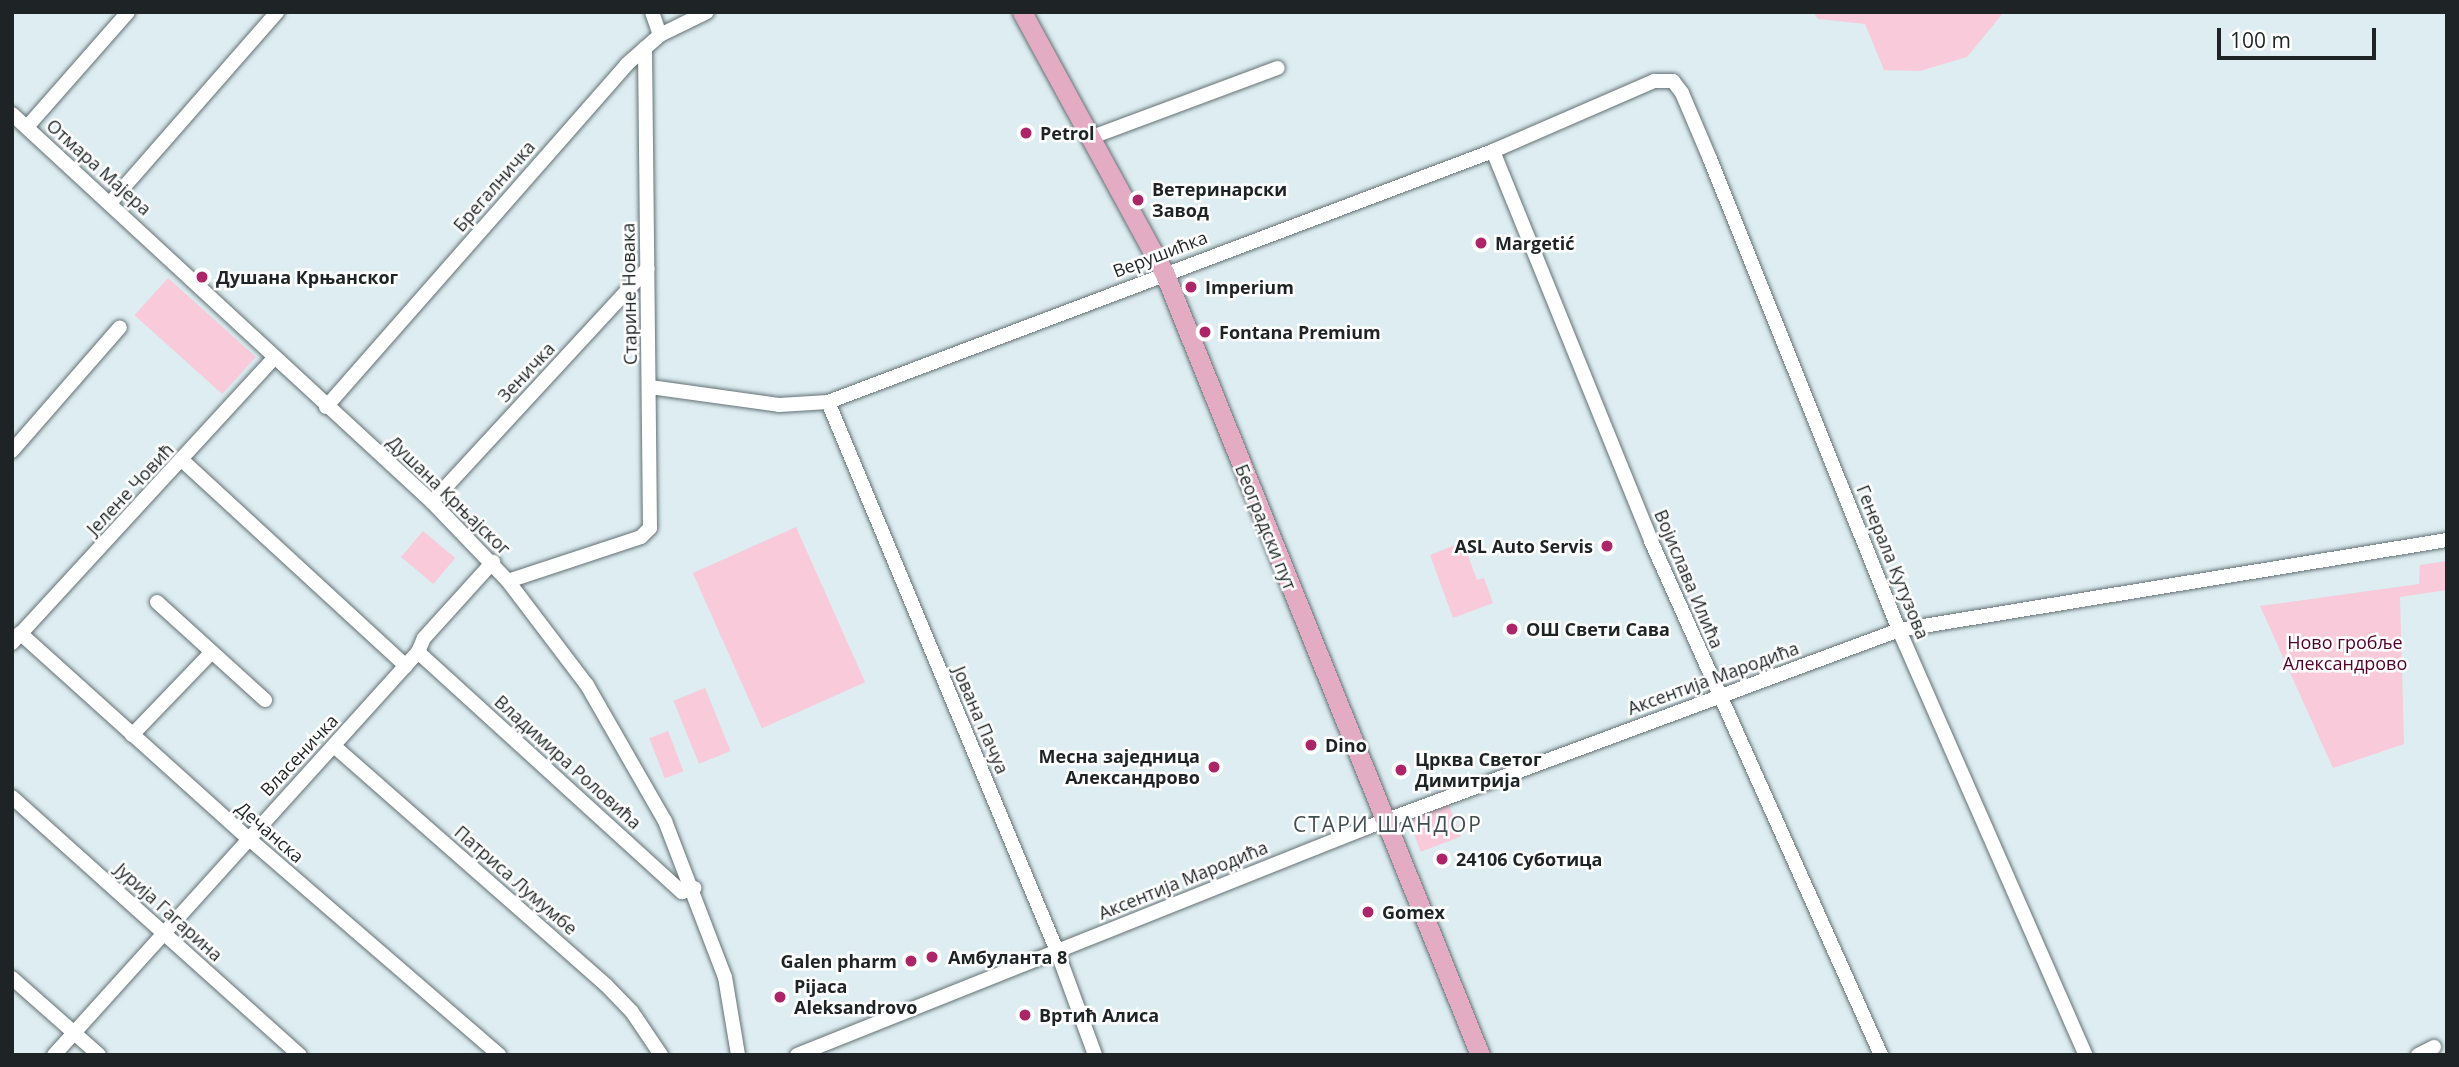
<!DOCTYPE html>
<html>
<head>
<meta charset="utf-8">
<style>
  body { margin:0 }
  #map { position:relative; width:2459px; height:1067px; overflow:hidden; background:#ddedf1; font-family:"Open Sans",sans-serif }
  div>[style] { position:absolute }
  .green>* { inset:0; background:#f8cada; transform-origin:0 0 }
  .roads { filter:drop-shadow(0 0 2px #637175) drop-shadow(0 0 2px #637175) }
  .minor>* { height:14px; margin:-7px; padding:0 7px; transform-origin:7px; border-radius:7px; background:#fff }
  .major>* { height:19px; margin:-9.5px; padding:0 9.5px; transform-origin:9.5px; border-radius:9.5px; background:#e4acc2 }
  .dots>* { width:19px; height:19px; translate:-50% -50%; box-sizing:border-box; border:4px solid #fff; border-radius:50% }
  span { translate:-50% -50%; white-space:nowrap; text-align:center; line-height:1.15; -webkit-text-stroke:5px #fff; paint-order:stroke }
  .poi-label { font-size:18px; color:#1e2425; font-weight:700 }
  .left { translate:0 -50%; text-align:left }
  .right { translate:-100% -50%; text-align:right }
  .street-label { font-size:18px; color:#1e2425 }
  .park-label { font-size:18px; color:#51002c }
  .quarter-label { font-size:21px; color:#414e51; letter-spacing:2px }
  .frame { position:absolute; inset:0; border:14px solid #1e2425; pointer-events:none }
  .scale { position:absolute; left:2217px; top:28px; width:159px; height:32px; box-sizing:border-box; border:4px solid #1e2425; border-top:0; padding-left:9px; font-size:21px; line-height:24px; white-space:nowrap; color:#1e2425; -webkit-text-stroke:5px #fff; paint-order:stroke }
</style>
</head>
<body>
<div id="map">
  <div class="green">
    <i style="clip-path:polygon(1813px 12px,2004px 12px,1967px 57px,1920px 71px,1884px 70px,1865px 24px,1818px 19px)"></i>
    <i style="left:168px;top:278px;width:118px;height:50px;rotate:42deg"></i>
    <i style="left:796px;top:527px;width:170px;height:113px;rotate:66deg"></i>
    <i style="left:423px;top:531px;width:42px;height:34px;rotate:40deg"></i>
    <i style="clip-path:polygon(1463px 542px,1477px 580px,1484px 578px,1493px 603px,1453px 618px,1430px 555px)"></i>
    <i style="clip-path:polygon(2447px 561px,2447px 590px,2400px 597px,2404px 744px,2333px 768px,2260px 606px,2419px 584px,2420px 565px)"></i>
    <i style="left:705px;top:688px;width:68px;height:34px;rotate:68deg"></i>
    <i style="left:668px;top:731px;width:43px;height:20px;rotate:69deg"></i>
    <i style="left:1447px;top:800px;width:39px;height:43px;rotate:69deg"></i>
  </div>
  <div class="roads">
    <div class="minor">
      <i style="left:652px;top:12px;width:24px;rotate:71deg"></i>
      <i style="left:12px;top:114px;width:572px;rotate:42.73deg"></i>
      <i style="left:432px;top:502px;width:110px;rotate:46.1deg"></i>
      <i style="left:508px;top:581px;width:131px;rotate:52.8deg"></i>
      <i style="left:587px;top:685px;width:157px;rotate:60.2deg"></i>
      <i style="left:665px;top:821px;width:167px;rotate:69deg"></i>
      <i style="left:725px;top:977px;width:79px;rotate:80.5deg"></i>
      <i style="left:27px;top:127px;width:153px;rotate:-48.7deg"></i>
      <i style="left:1092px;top:137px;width:198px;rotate:-20.4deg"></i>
      <i style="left:1493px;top:151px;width:421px;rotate:67.9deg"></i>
      <i style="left:1651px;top:541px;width:563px;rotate:65.89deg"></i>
      <i style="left:110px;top:203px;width:254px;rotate:-48.8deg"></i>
      <i style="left:650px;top:387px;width:130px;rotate:7.9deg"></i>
      <i style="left:779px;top:405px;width:49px;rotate:-3.5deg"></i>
      <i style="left:828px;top:402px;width:711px;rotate:-20.68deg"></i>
      <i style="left:1493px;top:151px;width:176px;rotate:-23.5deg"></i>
      <i style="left:1654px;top:81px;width:19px"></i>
      <i style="left:1673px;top:81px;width:15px;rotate:53deg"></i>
      <i style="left:1682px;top:93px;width:72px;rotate:67deg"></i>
      <i style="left:1710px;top:159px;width:508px;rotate:68.14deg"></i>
      <i style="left:1899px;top:630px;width:464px;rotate:66.3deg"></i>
      <i style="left:828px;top:402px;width:595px;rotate:67.36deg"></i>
      <i style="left:1057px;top:951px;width:111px;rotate:69.9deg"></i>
      <i style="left:326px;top:407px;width:456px;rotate:-48.7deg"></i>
      <i style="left:627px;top:64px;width:44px;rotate:-41.3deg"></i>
      <i style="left:660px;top:35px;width:52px;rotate:-26.1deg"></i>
      <i style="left:12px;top:451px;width:164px;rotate:-48.9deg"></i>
      <i style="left:183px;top:461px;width:303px;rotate:42.6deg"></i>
      <i style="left:432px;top:502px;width:318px;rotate:-47.3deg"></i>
      <i style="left:508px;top:581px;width:140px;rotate:-18.3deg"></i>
      <i style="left:641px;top:537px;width:13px;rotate:-45deg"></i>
      <i style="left:650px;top:528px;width:480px;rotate:-90.6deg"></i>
      <i style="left:157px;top:602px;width:146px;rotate:42.2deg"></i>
      <i style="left:20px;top:633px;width:307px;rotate:42deg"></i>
      <i style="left:248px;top:838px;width:332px;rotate:40.8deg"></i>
      <i style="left:12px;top:643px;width:386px;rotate:-47.4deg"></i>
      <i style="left:418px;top:652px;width:357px;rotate:42.3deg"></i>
      <i style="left:682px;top:892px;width:13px;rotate:-18deg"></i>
      <i style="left:132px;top:735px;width:115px;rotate:-46.1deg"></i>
      <i style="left:334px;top:746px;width:362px;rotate:41.3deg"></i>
      <i style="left:606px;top:985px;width:37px;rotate:46deg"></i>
      <i style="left:632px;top:1012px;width:52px;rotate:56deg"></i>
      <i style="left:12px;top:797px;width:387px;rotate:41.9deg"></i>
      <i style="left:12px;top:978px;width:116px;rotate:41.5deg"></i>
      <i style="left:54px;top:1055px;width:543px;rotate:-47.91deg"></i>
      <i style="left:418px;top:652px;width:15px;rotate:-67deg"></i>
      <i style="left:424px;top:638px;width:103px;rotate:-47.8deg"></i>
      <i style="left:797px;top:1055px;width:615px;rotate:-21.77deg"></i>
      <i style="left:1368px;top:827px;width:566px;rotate:-20.35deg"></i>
      <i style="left:1899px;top:630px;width:555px;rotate:-9.33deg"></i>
      <i style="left:2418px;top:1055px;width:18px;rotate:-27deg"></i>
    </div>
    <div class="major">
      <i style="left:1022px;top:12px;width:296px;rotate:61.4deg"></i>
      <i style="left:1164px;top:272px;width:844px;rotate:68.02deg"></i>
    </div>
  </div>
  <div class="dots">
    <i style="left:1026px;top:133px;background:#ad2569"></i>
    <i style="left:1138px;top:200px;background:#ad2569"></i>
    <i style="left:1481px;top:243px;background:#ad2569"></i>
    <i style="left:202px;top:277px;background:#ad2569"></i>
    <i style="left:1191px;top:287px;background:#ad2569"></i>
    <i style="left:1205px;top:332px;background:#ad2569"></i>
    <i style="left:1607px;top:546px;background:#ad2569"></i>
    <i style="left:1512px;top:629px;background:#ad2569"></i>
    <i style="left:1311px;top:745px;background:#ad2569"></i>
    <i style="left:1214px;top:767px;background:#ad2569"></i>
    <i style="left:1401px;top:770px;background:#ad2569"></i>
    <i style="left:1442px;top:859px;background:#ad2569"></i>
    <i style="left:1368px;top:912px;background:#ad2569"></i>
    <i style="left:932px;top:957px;background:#ad2569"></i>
    <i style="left:911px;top:961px;background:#ad2569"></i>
    <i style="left:780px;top:997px;background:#ad2569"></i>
    <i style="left:1025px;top:1015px;background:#ad2569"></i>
  </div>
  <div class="poi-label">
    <span class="left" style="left:1040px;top:133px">Petrol</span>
    <span class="left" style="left:1152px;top:200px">Ветеринарски<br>Завод</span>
    <span class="left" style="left:1495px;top:243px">Margetić</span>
    <span class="left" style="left:216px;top:277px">Душана Крњанског</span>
    <span class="left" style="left:1205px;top:287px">Imperium</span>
    <span class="left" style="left:1219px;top:332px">Fontana Premium</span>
    <span class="right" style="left:1593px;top:546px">ASL Auto Servis</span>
    <span class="left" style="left:1526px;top:629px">ОШ Свети Сава</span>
    <span class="left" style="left:1325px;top:745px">Dino</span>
    <span class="right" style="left:1200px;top:767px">Месна заједница<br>Александрово</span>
    <span class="left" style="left:1415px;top:770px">Црква Светог<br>Димитрија</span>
    <span class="left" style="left:1456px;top:859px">24106 Суботица</span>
    <span class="left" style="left:1382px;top:912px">Gomex</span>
    <span class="left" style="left:948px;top:957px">Амбуланта 8</span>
    <span class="right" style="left:897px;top:961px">Galen pharm</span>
    <span class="left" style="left:794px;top:997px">Pijaca<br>Aleksandrovo</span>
    <span class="left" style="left:1039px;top:1015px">Вртић Алиса</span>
  </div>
  <div class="street-label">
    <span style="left:99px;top:167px;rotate:42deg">Отмара Мајера</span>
    <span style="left:494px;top:186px;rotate:-49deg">Брегалничка</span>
    <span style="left:1160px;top:254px;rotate:-21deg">Верушићка</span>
    <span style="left:629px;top:294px;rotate:-91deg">Старине Новака</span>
    <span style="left:526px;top:372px;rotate:-47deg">Зеничка</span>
    <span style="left:130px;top:489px;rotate:-47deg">Јелене Човић</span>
    <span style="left:449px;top:495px;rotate:44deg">Душана Крњајског</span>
    <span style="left:1266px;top:527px;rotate:68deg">Београдски пут</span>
    <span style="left:1893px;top:562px;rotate:68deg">Генерала Кутузова</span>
    <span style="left:1689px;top:579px;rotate:67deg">Војислава Илића</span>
    <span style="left:1713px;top:678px;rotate:-20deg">Аксентија Мародића</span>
    <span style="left:981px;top:720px;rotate:67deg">Јована Пачуа</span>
    <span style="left:299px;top:755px;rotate:-47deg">Власеничка</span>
    <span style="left:568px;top:762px;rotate:42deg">Владимира Роловића</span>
    <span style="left:270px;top:832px;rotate:41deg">Дечанска</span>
    <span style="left:516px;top:880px;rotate:41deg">Патриса Лумумбе</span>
    <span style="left:1183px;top:880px;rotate:-22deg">Аксентија Мародића</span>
    <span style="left:169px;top:912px;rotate:42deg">Јурија Гагарина</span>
  </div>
  <div class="park-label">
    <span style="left:2345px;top:653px">Ново гробље<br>Александрово</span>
  </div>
  <div class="quarter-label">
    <span style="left:1388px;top:824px">СТАРИ ШАНДОР</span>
  </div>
  <div class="frame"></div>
  <div class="scale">100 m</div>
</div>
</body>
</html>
